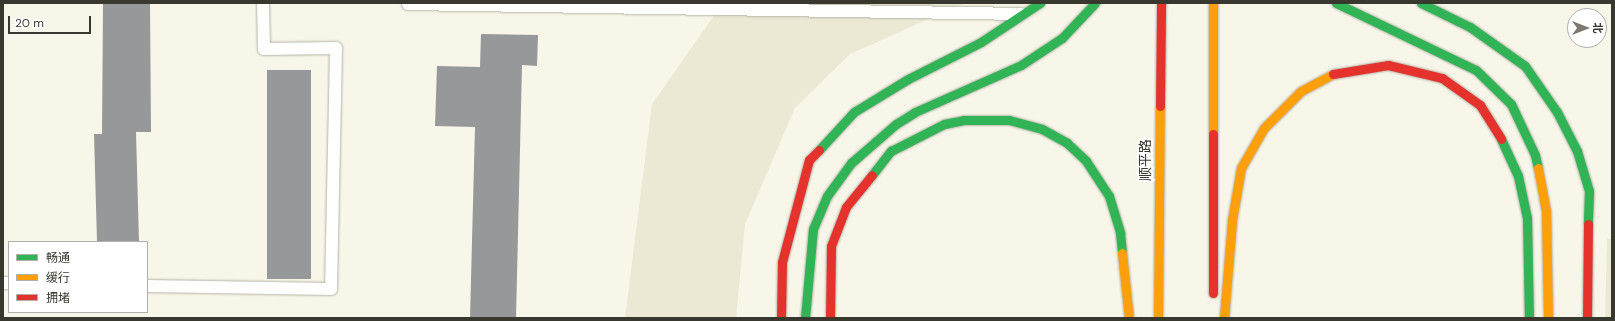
<!DOCTYPE html>
<html>
<head>
<meta charset="utf-8">
<style>
  body { margin:0 }
  #map { position:relative; width:1615px; height:321px; overflow:hidden; background:#f7f6e8; font-family:"DM Sans","Noto Sans SC",sans-serif }
  div>[style] { position:absolute }
  .green>* { inset:0; background:#ebe9d3 }
  .building>* { inset:0; background:#969899; transform-origin:0 0 }
  .roads { filter:drop-shadow(0 0 1px #b4b3a9) drop-shadow(0 0 1px #b4b3a9) }
  .lane>* { height:12px; margin:-6px; padding:0 6px; transform-origin:6px; border-radius:6px; background:#fefefc }
  .fast>* { height:9px; margin:-4.5px; padding:0 4.5px; transform-origin:4.5px; border-radius:4.5px; background:#30b455 }
  .slow>* { height:9px; margin:-4.5px; padding:0 4.5px; transform-origin:4.5px; border-radius:4.5px; background:#ff9f0a }
  .jam>* { height:9px; margin:-4.5px; padding:0 4.5px; transform-origin:4.5px; border-radius:4.5px; background:#e5322d }
  span { translate:-50% -50%; white-space:nowrap; text-align:center; line-height:1.15; -webkit-text-stroke:4px #fff; paint-order:stroke }
  .street-label { font-size:14px; color:#39382f }
  .frame { position:absolute; inset:0; border:4px solid #39382f; pointer-events:none }
  .legend { position:absolute; left:8px; top:241px; width:140px; height:72px; box-sizing:border-box; background:#fff; border:1px solid #b0afac; margin:0; padding:5px 7px; list-style:none; font-size:12px; color:#39382f }
  .legend li { display:flex; align-items:center; gap:8px; height:20px }
  .legend b { width:20px; border:1px solid #b0afac }
  .north { position:absolute; left:1567px; top:8px; width:40px; height:40px; box-sizing:border-box; background:#fff; border:1px solid #b0afac; border-radius:50%; rotate:90deg; font-size:11px; font-weight:700; line-height:16px; text-align:center; color:#39382f }
  .north::after { content:''; display:block; margin:auto; width:14px; height:18px; background:#7c7a70; clip-path:polygon(50% 0,100% 100%,50% 72%,0 100%) }
  .scale { position:absolute; left:8px; top:16px; width:83px; height:18px; box-sizing:border-box; border:2px solid #39382f; border-top:0; padding-left:5px; font-size:12px; line-height:14px; white-space:nowrap; color:#39382f; -webkit-text-stroke:3px #fff; paint-order:stroke }
</style>
</head>
<body>
<div id="map">
  <div class="green">
    <i style="clip-path:polygon(714px 3px,965px 3px,850px 54px,795px 108px,745px 224px,736px 318px,625px 318px,652px 104px,713px 17px)"></i>
    <i style="clip-path:polygon(1607px 239px,1612px 239px,1612px 318px,1605px 318px)"></i>
  </div>
  <div class="building">
    <i style="clip-path:polygon(103px 3px,150px 3px,151px 132px,136px 132px,139px 242px,97px 242px,94px 134px,102px 134px)"></i>
    <i style="clip-path:polygon(481px 34px,538px 35px,537px 66px,522px 65px,516px 318px,470px 318px,475px 127px,435px 126px,437px 66px,480px 67px)"></i>
    <i style="left:267px;top:70px;width:44px;height:209px"></i>
  </div>
  <div class="roads">
    <div class="lane">
      <i style="left:408px;top:4px;width:613px;rotate:0.93deg"></i>
      <i style="left:3px;top:283px;width:6px"></i>
      <i style="left:147px;top:286px;width:184px;rotate:0.9deg"></i>
      <i style="left:331px;top:289px;width:241px;rotate:-88.8deg"></i>
      <i style="left:336px;top:48px;width:72px;rotate:179.2deg"></i>
      <i style="left:264px;top:49px;width:46px;rotate:-91.2deg"></i>
    </div>
    <div class="fast">
      <i style="left:1336px;top:3px;width:155px;rotate:25.6deg"></i>
      <i style="left:1476px;top:70px;width:49px;rotate:44.2deg"></i>
      <i style="left:1511px;top:104px;width:56px;rotate:64.8deg"></i>
      <i style="left:1535px;top:155px;width:13px;rotate:77deg"></i>
      <i style="left:1421px;top:3px;width:55px;rotate:26.1deg"></i>
      <i style="left:1470px;top:27px;width:67px;rotate:35.3deg"></i>
      <i style="left:1525px;top:66px;width:56px;rotate:55.2deg"></i>
      <i style="left:1557px;top:112px;width:44px;rotate:62.9deg"></i>
      <i style="left:1577px;top:151px;width:42px;rotate:73.3deg"></i>
      <i style="left:1589px;top:191px;width:33px;rotate:92deg"></i>
      <i style="left:1501px;top:139px;width:41px;rotate:65.3deg"></i>
      <i style="left:1518px;top:176px;width:43px;rotate:77.9deg"></i>
      <i style="left:1527px;top:218px;width:100px;rotate:88.9deg"></i>
      <i style="left:819px;top:150px;width:52px;rotate:-47.4deg"></i>
      <i style="left:854px;top:112px;width:63px;rotate:-31.4deg"></i>
      <i style="left:908px;top:79px;width:82px;rotate:-26.9deg"></i>
      <i style="left:981px;top:42px;width:71px;rotate:-33.5deg"></i>
      <i style="left:872px;top:175px;width:31px;rotate:-52deg"></i>
      <i style="left:891px;top:151px;width:59px;rotate:-27deg"></i>
      <i style="left:944px;top:124px;width:20px;rotate:-11deg"></i>
      <i style="left:964px;top:120px;width:45px"></i>
      <i style="left:1009px;top:120px;width:34px;rotate:15deg"></i>
      <i style="left:1042px;top:129px;width:29px;rotate:29deg"></i>
      <i style="left:1067px;top:143px;width:26px;rotate:43deg"></i>
      <i style="left:1086px;top:161px;width:42px;rotate:56.7deg"></i>
      <i style="left:1109px;top:196px;width:39px;rotate:73deg"></i>
      <i style="left:1120px;top:233px;width:20px;rotate:84deg"></i>
      <i style="left:805px;top:318px;width:89px;rotate:-84.9deg"></i>
      <i style="left:813px;top:229px;width:36px;rotate:-67deg"></i>
      <i style="left:827px;top:196px;width:41px;rotate:-54deg"></i>
      <i style="left:851px;top:163px;width:60px;rotate:-40.9deg"></i>
      <i style="left:896px;top:124px;width:22px;rotate:-32deg"></i>
      <i style="left:915px;top:112px;width:116px;rotate:-23.9deg"></i>
      <i style="left:1021px;top:65px;width:49px;rotate:-33.4deg"></i>
      <i style="left:1062px;top:38px;width:48px;rotate:-46.7deg"></i>
    </div>
    <div class="slow">
      <i style="left:1213px;top:3px;width:131px;rotate:90deg"></i>
      <i style="left:1538px;top:168px;width:44px;rotate:79.5deg"></i>
      <i style="left:1546px;top:211px;width:107px;rotate:88.9deg"></i>
      <i style="left:1122px;top:253px;width:65px;rotate:83.9deg"></i>
      <i style="left:1158px;top:318px;width:212px;rotate:-89.5deg"></i>
      <i style="left:1224px;top:318px;width:98px;rotate:-85.3deg"></i>
      <i style="left:1232px;top:220px;width:53px;rotate:-80.2deg"></i>
      <i style="left:1241px;top:168px;width:46px;rotate:-60.1deg"></i>
      <i style="left:1264px;top:128px;width:52px;rotate:-45deg"></i>
      <i style="left:1301px;top:91px;width:36px;rotate:-28deg"></i>
    </div>
    <div class="jam">
      <i style="left:1333px;top:74px;width:56px;rotate:-9.3deg"></i>
      <i style="left:1388px;top:65px;width:56px;rotate:13.5deg"></i>
      <i style="left:1442px;top:78px;width:47px;rotate:35.4deg"></i>
      <i style="left:1480px;top:105px;width:40px;rotate:58deg"></i>
      <i style="left:1160px;top:106px;width:103px;rotate:-89.4deg"></i>
      <i style="left:1213px;top:134px;width:159px;rotate:90deg"></i>
      <i style="left:781px;top:318px;width:56px;rotate:-89deg"></i>
      <i style="left:782px;top:262px;width:106px;rotate:-75.2deg"></i>
      <i style="left:809px;top:160px;width:14px;rotate:-45deg"></i>
      <i style="left:830px;top:318px;width:72px;rotate:-89.2deg"></i>
      <i style="left:831px;top:246px;width:42px;rotate:-69deg"></i>
      <i style="left:846px;top:207px;width:41px;rotate:-50.9deg"></i>
      <i style="left:1587px;top:318px;width:94px;rotate:-89.4deg"></i>
    </div>
  </div>
  <div class="street-label">
    <span style="left:1145px;top:160px;rotate:-90deg">顺平路</span>
  </div>
  <div class="frame"></div>
  <ul class="legend">
  <li><b style="height:5px;background:#30b455"></b>畅通</li>
  <li><b style="height:5px;background:#ff9f0a"></b>缓行</li>
  <li><b style="height:5px;background:#e5322d"></b>拥堵</li>
  </ul>
  <div class="north">北</div>
  <div class="scale">20 m</div>
</div>
</body>
</html>
